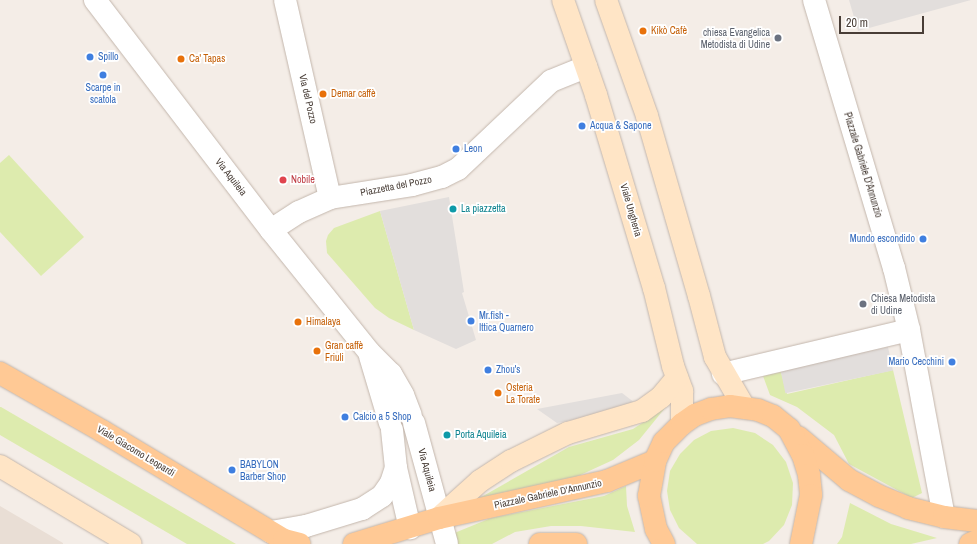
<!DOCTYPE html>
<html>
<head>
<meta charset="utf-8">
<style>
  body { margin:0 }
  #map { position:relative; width:977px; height:544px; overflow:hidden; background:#f4ede7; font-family:"Archivo Narrow",sans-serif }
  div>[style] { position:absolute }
  .residential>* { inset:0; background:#e9ded5 }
  .green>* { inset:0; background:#ddebae }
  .parking>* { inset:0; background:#e2dedc; transform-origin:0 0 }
  .roads { filter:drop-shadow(0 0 1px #c3b6ac) drop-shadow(0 0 1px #c3b6ac) }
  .street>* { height:22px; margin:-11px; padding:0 11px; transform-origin:11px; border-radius:11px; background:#fff }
  .secondary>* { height:22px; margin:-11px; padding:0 11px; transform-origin:11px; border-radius:11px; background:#ffe5c6 }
  .primary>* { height:22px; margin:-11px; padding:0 11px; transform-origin:11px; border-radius:11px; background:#ffc995 }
  .dots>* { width:11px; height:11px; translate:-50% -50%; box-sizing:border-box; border:2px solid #fff; border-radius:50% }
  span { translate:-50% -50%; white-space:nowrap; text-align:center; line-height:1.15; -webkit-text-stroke:3.5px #fff; paint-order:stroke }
  .food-label { font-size:10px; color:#c56008 }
  .left { translate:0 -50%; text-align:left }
  .worship-label { font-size:10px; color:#5b616d }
  .right { translate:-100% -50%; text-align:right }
  .shop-label { font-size:10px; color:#366cbe }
  .street-label { font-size:10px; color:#483d36 }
  .health-label { font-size:10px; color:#be3a42 }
  .culture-label { font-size:10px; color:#0d838f }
  .scale { position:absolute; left:839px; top:16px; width:85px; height:18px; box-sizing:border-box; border:2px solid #483d36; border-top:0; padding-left:5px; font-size:12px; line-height:14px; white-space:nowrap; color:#483d36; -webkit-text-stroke:3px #fff; paint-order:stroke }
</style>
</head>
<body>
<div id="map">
  <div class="residential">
    <i style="clip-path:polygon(0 506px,63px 543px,63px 544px,0 544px)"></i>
  </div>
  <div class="green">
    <i style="clip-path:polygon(9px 155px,84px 237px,41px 276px,0 232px,0 163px)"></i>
    <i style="clip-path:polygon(380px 211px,414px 330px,389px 318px,375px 308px,327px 253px,326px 241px,328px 235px,334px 228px)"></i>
    <i style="clip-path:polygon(893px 370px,922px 493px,912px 498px,849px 464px,834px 435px,797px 407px,770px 395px,763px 376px,781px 372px,787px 394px)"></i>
    <i style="clip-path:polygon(0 407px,1px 407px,236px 544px,187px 544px,0 435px)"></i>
    <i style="clip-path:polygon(665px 408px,639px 440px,613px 460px,576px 477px,469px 504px,569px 447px,633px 429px)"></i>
    <i style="clip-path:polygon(733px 428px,755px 433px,773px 445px,786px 462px,793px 483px,792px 505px,784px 525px,769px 541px,763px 544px,697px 544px,679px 528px,670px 510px,667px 491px,670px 471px,680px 454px,694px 440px,711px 431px)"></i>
    <i style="clip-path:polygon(626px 486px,627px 506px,635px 532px,581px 526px,551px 526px,515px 532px,492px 544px,455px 544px,452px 534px,491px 518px,604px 496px)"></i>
    <i style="clip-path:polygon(850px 503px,891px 524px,937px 538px,911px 544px,837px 544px,842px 537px)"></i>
  </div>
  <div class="parking">
    <i style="clip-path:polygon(849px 0,971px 0,858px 31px)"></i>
    <i style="clip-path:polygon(449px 197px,464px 292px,462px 293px,476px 340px,456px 349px,414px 330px,380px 211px)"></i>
    <i style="left:888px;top:347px;width:24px;height:110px;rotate:78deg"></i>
    <i style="clip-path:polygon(622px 393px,639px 406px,557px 423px,537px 409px)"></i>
  </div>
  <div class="roads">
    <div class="street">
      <i style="left:95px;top:0;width:290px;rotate:52.6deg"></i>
      <i style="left:271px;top:230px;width:156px;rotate:51.2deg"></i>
      <i style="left:369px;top:352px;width:31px;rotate:45deg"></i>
      <i style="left:391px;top:374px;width:24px;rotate:60deg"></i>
      <i style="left:403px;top:395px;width:22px;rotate:69deg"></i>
      <i style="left:285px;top:0;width:203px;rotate:77.2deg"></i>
      <i style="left:814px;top:0;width:280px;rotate:73.4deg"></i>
      <i style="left:894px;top:268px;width:64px;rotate:76.4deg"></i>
      <i style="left:909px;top:330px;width:190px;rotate:79.4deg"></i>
      <i style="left:271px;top:230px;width:33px;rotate:-33deg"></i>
      <i style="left:299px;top:212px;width:34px;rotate:-24deg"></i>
      <i style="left:330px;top:198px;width:83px;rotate:-9deg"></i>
      <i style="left:412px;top:185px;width:31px;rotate:-15deg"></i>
      <i style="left:442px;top:177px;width:18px;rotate:-27deg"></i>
      <i style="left:458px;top:169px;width:128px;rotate:-43.4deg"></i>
      <i style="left:551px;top:81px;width:38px;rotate:-22deg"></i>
      <i style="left:370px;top:356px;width:70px;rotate:73.4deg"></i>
      <i style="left:723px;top:374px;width:191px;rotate:-13.3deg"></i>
      <i style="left:414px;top:423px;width:125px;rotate:74.7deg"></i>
      <i style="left:392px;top:430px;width:38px;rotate:84deg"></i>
      <i style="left:396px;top:468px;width:62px;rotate:76.9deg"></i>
      <i style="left:271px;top:532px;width:36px;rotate:-10deg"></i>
      <i style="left:306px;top:526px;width:59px;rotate:-16.9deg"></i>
      <i style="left:362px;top:509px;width:24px;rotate:-33deg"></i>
      <i style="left:382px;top:496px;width:16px;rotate:-55deg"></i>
      <i style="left:391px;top:483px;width:16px;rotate:-72deg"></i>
    </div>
    <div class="secondary">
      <i style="left:563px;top:0;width:101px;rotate:70.8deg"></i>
      <i style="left:596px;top:95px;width:202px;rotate:73.3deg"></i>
      <i style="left:654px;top:288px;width:80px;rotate:76.3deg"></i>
      <i style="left:673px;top:366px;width:27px;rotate:70deg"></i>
      <i style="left:682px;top:391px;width:33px;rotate:90deg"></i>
      <i style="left:606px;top:0;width:123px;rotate:70.5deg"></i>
      <i style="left:647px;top:116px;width:187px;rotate:73.9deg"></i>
      <i style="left:699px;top:296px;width:63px;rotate:75.3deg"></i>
      <i style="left:715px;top:357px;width:58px;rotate:59.9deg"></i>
      <i style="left:0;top:466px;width:152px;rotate:30.8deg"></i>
      <i style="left:439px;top:518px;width:55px;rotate:-42.1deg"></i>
      <i style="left:480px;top:481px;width:37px;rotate:-33deg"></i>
      <i style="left:511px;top:461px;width:64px;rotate:-26.2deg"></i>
      <i style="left:568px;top:433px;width:77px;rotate:-16.6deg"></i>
      <i style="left:642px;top:411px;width:24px;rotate:-36deg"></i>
      <i style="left:661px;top:397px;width:25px;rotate:-50deg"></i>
    </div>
    <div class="primary">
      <i style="left:0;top:373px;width:117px;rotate:29.6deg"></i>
      <i style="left:102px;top:431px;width:212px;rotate:30.9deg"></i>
      <i style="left:284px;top:540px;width:16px;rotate:14deg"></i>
      <i style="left:798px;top:437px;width:67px;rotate:40.1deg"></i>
      <i style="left:849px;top:480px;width:34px;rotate:28deg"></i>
      <i style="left:879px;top:496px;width:31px;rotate:22deg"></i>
      <i style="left:908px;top:508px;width:37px;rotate:14deg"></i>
      <i style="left:944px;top:517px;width:33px;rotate:7deg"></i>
      <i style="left:354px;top:544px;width:89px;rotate:-17deg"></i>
      <i style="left:439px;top:518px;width:172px;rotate:-12.4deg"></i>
      <i style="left:607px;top:481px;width:52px;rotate:-22.6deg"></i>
      <i style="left:540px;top:544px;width:36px"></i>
      <i style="left:664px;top:544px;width:17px;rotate:-118deg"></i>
      <i style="left:656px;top:529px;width:34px;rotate:-102deg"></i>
      <i style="left:649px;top:496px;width:36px;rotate:-80deg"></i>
      <i style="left:655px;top:461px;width:21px;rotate:-65deg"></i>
      <i style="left:664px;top:442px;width:25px;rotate:-45deg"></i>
      <i style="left:682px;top:424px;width:16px;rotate:-35deg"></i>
      <i style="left:695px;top:415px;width:17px;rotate:-21deg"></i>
      <i style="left:711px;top:409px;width:19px;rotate:-9deg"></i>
      <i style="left:730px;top:406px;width:28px;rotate:8deg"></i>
      <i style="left:758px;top:410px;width:16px;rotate:22deg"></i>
      <i style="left:773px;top:416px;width:21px;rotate:39deg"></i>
      <i style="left:789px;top:429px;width:30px;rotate:62deg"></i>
      <i style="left:803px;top:455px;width:21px;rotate:73deg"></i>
      <i style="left:809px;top:475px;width:20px;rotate:84deg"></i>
      <i style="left:811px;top:495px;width:50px;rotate:101.5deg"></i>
      <i style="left:970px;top:544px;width:8px;rotate:-23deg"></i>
    </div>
  </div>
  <div class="dots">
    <i style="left:643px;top:31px;background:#e8710a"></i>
    <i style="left:778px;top:38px;background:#6b7280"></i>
    <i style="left:90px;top:57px;background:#3f7fe0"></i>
    <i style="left:181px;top:59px;background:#e8710a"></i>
    <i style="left:103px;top:75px;background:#3f7fe0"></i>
    <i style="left:323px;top:94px;background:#e8710a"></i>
    <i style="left:582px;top:126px;background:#3f7fe0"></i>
    <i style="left:456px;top:149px;background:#3f7fe0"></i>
    <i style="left:283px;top:180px;background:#e0444e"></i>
    <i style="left:453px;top:209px;background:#0f9aa8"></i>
    <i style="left:923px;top:239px;background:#3f7fe0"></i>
    <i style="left:863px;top:304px;background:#6b7280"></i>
    <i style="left:471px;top:321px;background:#3f7fe0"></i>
    <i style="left:298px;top:322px;background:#e8710a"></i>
    <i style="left:317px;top:351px;background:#e8710a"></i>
    <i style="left:952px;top:362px;background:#3f7fe0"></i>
    <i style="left:488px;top:370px;background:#3f7fe0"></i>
    <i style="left:498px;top:393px;background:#e8710a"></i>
    <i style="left:345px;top:417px;background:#3f7fe0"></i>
    <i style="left:447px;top:435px;background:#0f9aa8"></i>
    <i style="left:232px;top:470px;background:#3f7fe0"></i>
  </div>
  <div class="food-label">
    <span class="left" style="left:651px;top:31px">Kikò Cafè</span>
    <span class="left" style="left:189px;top:59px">Ca' Tapas</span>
    <span class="left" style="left:331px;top:94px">Demar caffè</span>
    <span class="left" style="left:306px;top:322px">Himalaya</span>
    <span class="left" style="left:325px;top:351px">Gran caffè<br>Friuli</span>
    <span class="left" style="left:506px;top:393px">Osteria<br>La Torate</span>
  </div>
  <div class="worship-label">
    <span class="right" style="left:770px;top:38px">chiesa Evangelica<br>Metodista di Udine</span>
    <span class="left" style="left:871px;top:304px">Chiesa Metodista<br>di Udine</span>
  </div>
  <div class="shop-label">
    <span class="left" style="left:98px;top:57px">Spillo</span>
    <span style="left:103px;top:93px">Scarpe in<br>scatola</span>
    <span class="left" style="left:590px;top:126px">Acqua &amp; Sapone</span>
    <span class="left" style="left:464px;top:149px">Leon</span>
    <span class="right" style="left:915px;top:239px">Mundo escondido</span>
    <span class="left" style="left:479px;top:321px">Mr.fish -<br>Ittica Quarnero</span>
    <span class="right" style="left:944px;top:362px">Mario Cecchini</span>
    <span class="left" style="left:496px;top:370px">Zhou's</span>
    <span class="left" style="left:353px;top:417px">Calcio a 5 Shop</span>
    <span class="left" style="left:240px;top:470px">BABYLON<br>Barber Shop</span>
  </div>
  <div class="street-label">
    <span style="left:308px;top:99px;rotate:77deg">Via del Pozzo</span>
    <span style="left:863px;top:165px;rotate:73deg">Piazzale Gabriele D'Annunzio</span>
    <span style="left:231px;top:177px;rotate:52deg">Via Aquileia</span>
    <span style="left:396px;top:186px;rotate:-11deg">Piazzetta del Pozzo</span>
    <span style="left:631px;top:210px;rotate:74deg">Viale Ungheria</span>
    <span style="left:136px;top:451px;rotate:31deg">Viale Giacomo Leopardi</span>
    <span style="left:427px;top:470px;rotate:75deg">Via Aquileia</span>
    <span style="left:548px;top:494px;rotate:-12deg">Piazzale Gabriele D'Annunzio</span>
  </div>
  <div class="health-label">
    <span class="left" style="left:291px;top:180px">Nobile</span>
  </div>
  <div class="culture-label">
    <span class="left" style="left:461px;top:209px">La piazzetta</span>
    <span class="left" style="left:455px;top:435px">Porta Aquileia</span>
  </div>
  <div class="scale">20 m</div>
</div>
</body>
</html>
